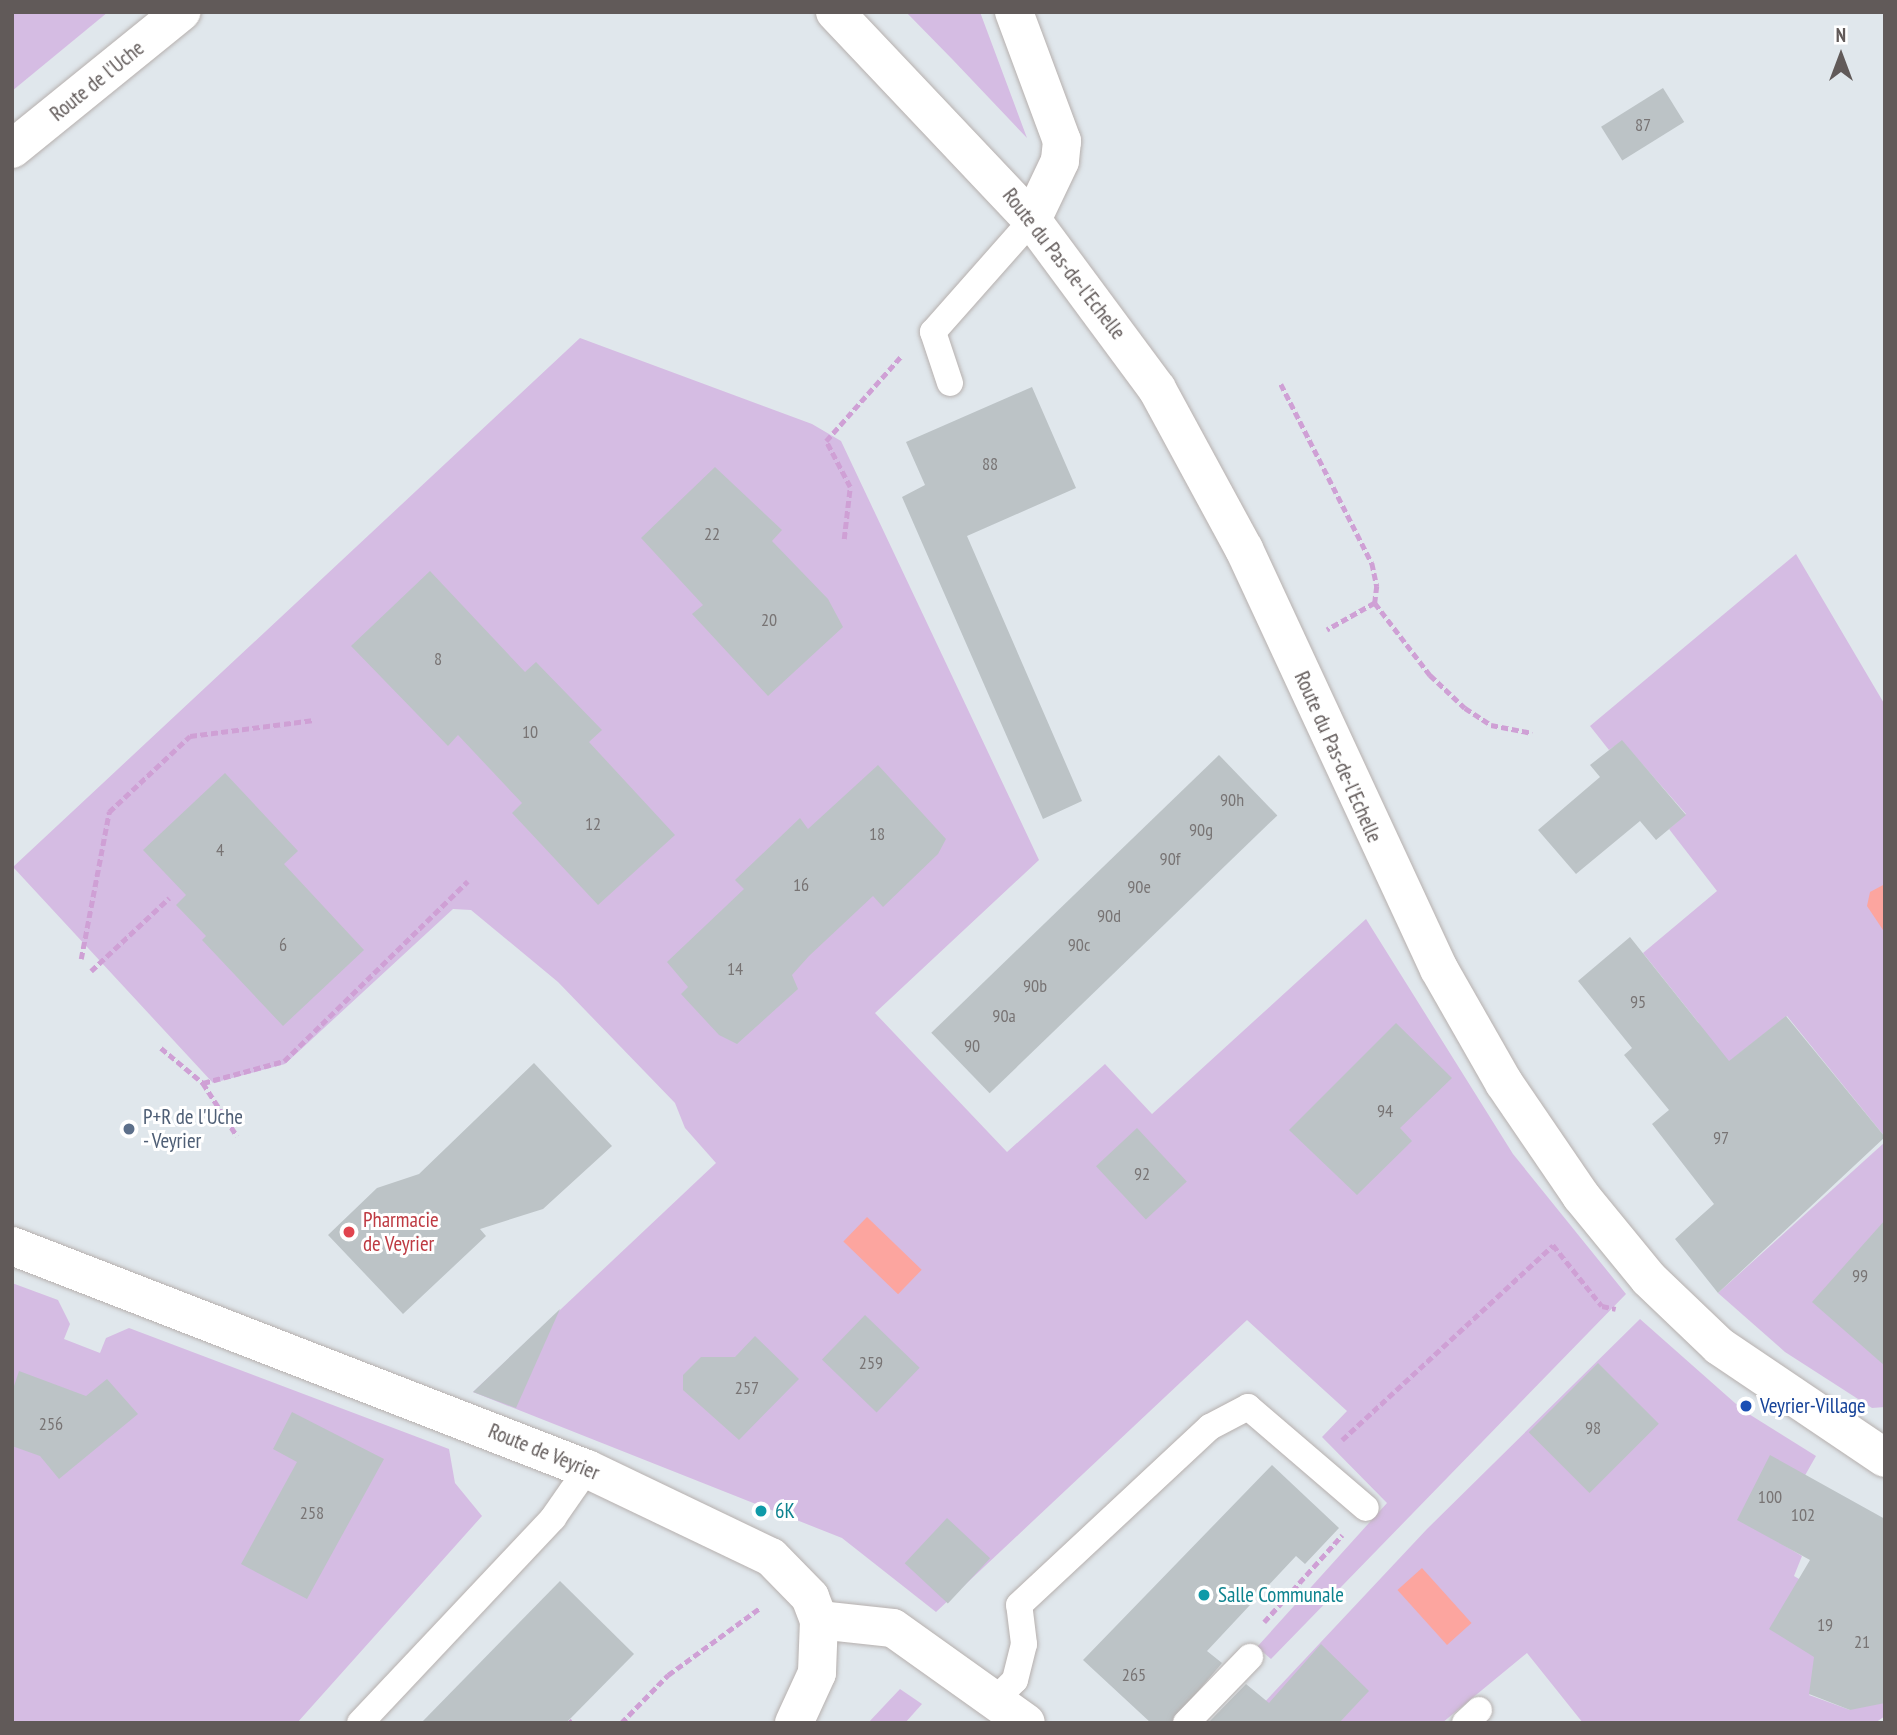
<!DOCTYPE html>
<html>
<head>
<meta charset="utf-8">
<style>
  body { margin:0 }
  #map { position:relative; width:1897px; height:1735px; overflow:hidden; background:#e0e7ec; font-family:"PT Sans Narrow",sans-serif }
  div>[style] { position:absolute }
  .green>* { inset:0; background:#d5bce3 }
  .water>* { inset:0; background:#fca59f; transform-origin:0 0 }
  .building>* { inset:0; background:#bcc3c6; transform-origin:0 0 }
  .path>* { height:4.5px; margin-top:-2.25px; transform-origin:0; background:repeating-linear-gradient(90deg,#cfa0d5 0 7px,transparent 0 10.5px) }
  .roads { filter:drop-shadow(0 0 2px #b6b0ae) drop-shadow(0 0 2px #b6b0ae) }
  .lane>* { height:26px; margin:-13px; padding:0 13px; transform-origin:13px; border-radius:13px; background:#fff }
  .street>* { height:38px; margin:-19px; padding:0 19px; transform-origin:19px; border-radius:19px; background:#fff }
  .secondary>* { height:38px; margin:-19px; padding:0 19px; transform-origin:19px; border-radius:19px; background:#fff }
  .dots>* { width:19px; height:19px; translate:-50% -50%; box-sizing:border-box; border:4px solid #fff; border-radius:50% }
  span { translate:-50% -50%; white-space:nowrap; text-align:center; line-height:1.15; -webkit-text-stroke:6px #fff; paint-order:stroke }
  .number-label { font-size:18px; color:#787474 }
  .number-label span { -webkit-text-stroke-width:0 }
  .street-label { font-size:21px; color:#615a59 }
  .service-label { font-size:21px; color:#4e5e75 }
  .left { translate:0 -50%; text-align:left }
  .health-label { font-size:21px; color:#be3a42 }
  .transit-label { font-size:21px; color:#164399 }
  .culture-label { font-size:21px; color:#0d838f }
  .frame { position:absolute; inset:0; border:14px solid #615a59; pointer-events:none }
  .north { position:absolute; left:1806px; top:21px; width:70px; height:70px; -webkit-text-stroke:5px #fff; paint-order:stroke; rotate:0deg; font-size:19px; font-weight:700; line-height:28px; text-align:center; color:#615a59 }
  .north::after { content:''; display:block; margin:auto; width:24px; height:32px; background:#615a59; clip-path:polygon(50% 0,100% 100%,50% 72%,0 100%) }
</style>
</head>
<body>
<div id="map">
  <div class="green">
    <i style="clip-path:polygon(12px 12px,108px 12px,12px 91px)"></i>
    <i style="clip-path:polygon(906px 12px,980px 12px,1027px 138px,953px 60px)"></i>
    <i style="clip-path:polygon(580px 338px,812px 424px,841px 441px,1039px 860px,875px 1013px,1007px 1152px,1105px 1064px,1152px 1114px,1366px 919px,1513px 1154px,1626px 1294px,1271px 1659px,1257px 1647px,1387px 1503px,1322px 1437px,1347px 1411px,1247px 1320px,936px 1612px,842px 1538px,473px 1392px,716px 1163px,685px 1128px,675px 1103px,558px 982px,471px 910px,453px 909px,285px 1064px,213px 1083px,13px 867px)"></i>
    <i style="clip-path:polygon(1796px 554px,1885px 705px,1885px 1137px,1787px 1016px,1722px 1067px,1698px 1022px,1643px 953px,1717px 891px,1669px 829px,1686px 814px,1622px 741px,1609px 750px,1590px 726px)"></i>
    <i style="clip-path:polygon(1885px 1142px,1885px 1407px,1872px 1408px,1785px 1352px,1718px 1293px)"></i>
    <i style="clip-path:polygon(12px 1283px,58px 1300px,70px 1324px,64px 1339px,100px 1353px,106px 1338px,129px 1328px,449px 1449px,455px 1483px,482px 1516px,297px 1723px,12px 1723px)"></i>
    <i style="clip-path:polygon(1640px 1319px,1744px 1411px,1816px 1456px,1770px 1537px,1802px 1556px,1794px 1576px,1819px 1591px,1827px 1665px,1809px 1695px,1850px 1710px,1870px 1693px,1885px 1701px,1885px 1716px,1875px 1723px,1583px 1723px,1527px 1653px,1442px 1723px,1245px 1723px,1427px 1529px)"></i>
    <i style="clip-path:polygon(900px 1689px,922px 1704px,905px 1723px,868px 1723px)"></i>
  </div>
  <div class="water">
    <i style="clip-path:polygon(1885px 884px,1885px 933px,1867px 906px,1870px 892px)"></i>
    <i style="left:867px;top:1217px;width:76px;height:34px;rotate:44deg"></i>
    <i style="left:1422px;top:1568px;width:74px;height:33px;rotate:48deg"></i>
  </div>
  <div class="building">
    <i style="left:1663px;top:88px;width:40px;height:73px;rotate:58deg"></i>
    <i style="clip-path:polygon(1032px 387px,1076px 488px,967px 536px,1082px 801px,1043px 819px,902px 497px,925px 485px,906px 442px)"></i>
    <i style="clip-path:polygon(715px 467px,782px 530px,772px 541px,828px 599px,843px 627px,768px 696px,692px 614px,703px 605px,641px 538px)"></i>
    <i style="clip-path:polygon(430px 571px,525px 672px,536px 662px,602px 730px,589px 742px,675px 835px,598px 905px,512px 813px,522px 803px,458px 735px,448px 746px,351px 646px)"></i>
    <i style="clip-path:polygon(1622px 740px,1686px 815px,1656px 840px,1640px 821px,1576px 874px,1538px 830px,1600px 777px,1590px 765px)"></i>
    <i style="left:1219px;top:755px;width:84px;height:400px;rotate:46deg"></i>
    <i style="clip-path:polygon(878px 765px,946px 839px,938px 854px,883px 907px,873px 896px,809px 956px,792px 975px,798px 989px,737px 1044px,719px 1035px,681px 994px,688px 987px,667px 962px,744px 889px,735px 880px,800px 818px,808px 829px)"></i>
    <i style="clip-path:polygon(225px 773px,298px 851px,284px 864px,364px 950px,283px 1026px,202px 940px,206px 936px,176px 905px,186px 895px,143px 850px)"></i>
    <i style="clip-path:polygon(1630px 937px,1729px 1061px,1786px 1016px,1885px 1137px,1718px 1293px,1675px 1239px,1714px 1204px,1652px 1124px,1669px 1110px,1624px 1055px,1632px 1048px,1578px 981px)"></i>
    <i style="clip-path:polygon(1396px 1023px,1452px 1078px,1400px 1128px,1412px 1141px,1357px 1195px,1289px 1130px)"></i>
    <i style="clip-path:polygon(534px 1063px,612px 1146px,543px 1209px,480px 1229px,486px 1236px,403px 1314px,328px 1235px,377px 1188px,419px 1174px)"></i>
    <i style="left:1137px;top:1128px;width:73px;height:56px;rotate:47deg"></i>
    <i style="clip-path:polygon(1885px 1220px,1885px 1366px,1812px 1302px)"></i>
    <i style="clip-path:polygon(560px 1309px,516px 1408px,473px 1392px)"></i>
    <i style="left:865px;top:1315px;width:76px;height:62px;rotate:44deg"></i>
    <i style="clip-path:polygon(755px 1336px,799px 1379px,739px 1440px,683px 1390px,683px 1375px,701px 1357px,735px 1357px)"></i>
    <i style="left:1598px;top:1363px;width:86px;height:98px;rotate:45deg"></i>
    <i style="clip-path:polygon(19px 1371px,86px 1396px,107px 1379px,138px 1414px,59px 1479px,40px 1456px,12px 1446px,12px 1392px)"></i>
    <i style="clip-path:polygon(292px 1412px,384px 1459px,307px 1599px,241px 1564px,297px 1462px,273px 1449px)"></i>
    <i style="clip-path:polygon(1770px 1455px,1885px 1519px,1885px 1703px,1850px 1710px,1809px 1694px,1814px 1657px,1769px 1629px,1810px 1560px,1737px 1520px)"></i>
    <i style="clip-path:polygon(1272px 1465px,1339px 1528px,1305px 1564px,1296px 1556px,1207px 1651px,1222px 1663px,1171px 1723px,1151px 1723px,1083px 1660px)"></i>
    <i style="left:947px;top:1518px;width:59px;height:62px;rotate:43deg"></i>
    <i style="clip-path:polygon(560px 1581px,634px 1654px,566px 1723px,421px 1723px)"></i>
    <i style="clip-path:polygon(1321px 1644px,1369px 1691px,1339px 1723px,1208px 1723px,1246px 1684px,1269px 1703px)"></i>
  </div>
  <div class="path">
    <i style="left:1281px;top:384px;width:201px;rotate:63.1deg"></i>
    <i style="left:1372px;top:563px;width:24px;rotate:78deg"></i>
    <i style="left:1377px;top:586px;width:17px;rotate:97deg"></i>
    <i style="left:1375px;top:603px;width:55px;rotate:150.6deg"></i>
    <i style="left:844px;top:539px;width:52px;rotate:-83.4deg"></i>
    <i style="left:850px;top:487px;width:52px;rotate:-117.6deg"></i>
    <i style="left:826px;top:441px;width:115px;rotate:-48.5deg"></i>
    <i style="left:1375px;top:603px;width:91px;rotate:52.6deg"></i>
    <i style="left:1430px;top:675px;width:48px;rotate:43.3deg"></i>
    <i style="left:1465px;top:708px;width:31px;rotate:33deg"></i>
    <i style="left:1491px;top:725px;width:42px;rotate:11deg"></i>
    <i style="left:81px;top:959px;width:150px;rotate:-79.2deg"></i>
    <i style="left:109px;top:812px;width:111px;rotate:-43.2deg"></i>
    <i style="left:190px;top:736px;width:125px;rotate:-7.4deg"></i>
    <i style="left:91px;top:971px;width:107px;rotate:-43.1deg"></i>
    <i style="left:161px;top:1048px;width:55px;rotate:39.8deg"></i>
    <i style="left:203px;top:1083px;width:84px;rotate:-15.2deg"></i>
    <i style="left:284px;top:1061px;width:257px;rotate:-44.4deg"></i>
    <i style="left:203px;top:1083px;width:63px;rotate:57.3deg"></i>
    <i style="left:1342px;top:1440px;width:287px;rotate:-42.7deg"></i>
    <i style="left:1553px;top:1245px;width:78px;rotate:51.2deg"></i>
    <i style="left:1602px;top:1306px;width:14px;rotate:12deg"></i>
    <i style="left:1264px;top:1622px;width:117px;rotate:-48.1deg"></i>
    <i style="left:569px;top:1720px;width:4px;rotate:56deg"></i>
    <i style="left:621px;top:1723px;width:67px;rotate:-45.6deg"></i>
    <i style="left:668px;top:1675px;width:114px;rotate:-36.1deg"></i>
  </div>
  <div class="roads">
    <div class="lane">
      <i style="left:950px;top:383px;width:54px;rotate:-108.4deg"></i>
      <i style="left:933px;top:332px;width:149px;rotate:-48.5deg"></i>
      <i style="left:997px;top:1698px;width:25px;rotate:-45deg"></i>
      <i style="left:1015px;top:1680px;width:37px;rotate:-76deg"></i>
      <i style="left:1024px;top:1644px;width:39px;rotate:-97deg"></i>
      <i style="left:1019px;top:1605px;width:261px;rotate:-43deg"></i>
      <i style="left:1210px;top:1427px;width:43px;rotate:-27.8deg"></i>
      <i style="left:1248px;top:1407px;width:155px;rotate:40.6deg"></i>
      <i style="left:360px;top:1723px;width:282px;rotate:-46.7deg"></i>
      <i style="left:553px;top:1518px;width:60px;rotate:-55.2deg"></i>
      <i style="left:1186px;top:1723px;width:92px;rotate:-45.9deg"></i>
      <i style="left:1465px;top:1723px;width:19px;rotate:-43deg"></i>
    </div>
    <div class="street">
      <i style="left:1014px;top:12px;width:138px;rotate:69.6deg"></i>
      <i style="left:1062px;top:141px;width:20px;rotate:96deg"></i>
      <i style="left:1060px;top:161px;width:65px;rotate:115.4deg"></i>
      <i style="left:12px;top:1246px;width:617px;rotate:21.2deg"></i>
      <i style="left:587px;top:1469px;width:204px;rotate:25.6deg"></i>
      <i style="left:771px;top:1557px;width:56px;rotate:45.7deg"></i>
      <i style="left:810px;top:1597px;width:25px;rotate:69deg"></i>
      <i style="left:819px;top:1620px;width:53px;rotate:92.2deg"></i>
      <i style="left:817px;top:1673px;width:55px;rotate:114.7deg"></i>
      <i style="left:819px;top:1620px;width:74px;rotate:6.2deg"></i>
      <i style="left:893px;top:1628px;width:163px;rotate:35.5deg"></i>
    </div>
    <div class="secondary">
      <i style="left:835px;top:12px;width:286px;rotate:46.6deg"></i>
      <i style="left:1032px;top:220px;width:210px;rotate:53.5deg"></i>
      <i style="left:1157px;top:389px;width:182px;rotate:61.5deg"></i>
      <i style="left:1244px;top:549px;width:463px;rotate:65.1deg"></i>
      <i style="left:1439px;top:969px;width:131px;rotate:60.3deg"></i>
      <i style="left:1504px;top:1083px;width:137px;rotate:55.7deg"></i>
      <i style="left:1581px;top:1196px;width:107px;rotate:50.7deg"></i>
      <i style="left:1649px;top:1279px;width:97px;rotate:43.7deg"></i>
      <i style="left:1719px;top:1346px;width:200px;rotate:34deg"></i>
      <i style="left:12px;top:149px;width:218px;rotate:-39deg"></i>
    </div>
  </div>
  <div class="dots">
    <i style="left:129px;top:1129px;background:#5c6f8a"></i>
    <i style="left:349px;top:1232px;background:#e0444e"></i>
    <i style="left:1746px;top:1406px;background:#1a4fb4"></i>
    <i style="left:761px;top:1511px;background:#0f9aa8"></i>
    <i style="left:1204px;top:1595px;background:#0f9aa8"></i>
  </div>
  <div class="number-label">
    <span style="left:1643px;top:125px">87</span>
    <span style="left:990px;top:464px">88</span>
    <span style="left:712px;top:534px">22</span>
    <span style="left:769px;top:620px">20</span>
    <span style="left:438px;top:659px">8</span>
    <span style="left:530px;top:732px">10</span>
    <span style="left:1232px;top:800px">90h</span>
    <span style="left:593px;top:824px">12</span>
    <span style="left:1201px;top:830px">90g</span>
    <span style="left:877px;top:834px">18</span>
    <span style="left:220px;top:850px">4</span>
    <span style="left:1170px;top:859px">90f</span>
    <span style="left:801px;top:885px">16</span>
    <span style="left:1139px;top:887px">90e</span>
    <span style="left:1109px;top:916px">90d</span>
    <span style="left:283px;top:945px">6</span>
    <span style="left:1079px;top:945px">90c</span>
    <span style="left:735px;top:969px">14</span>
    <span style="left:1035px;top:986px">90b</span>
    <span style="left:1638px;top:1002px">95</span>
    <span style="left:1004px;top:1016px">90a</span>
    <span style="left:972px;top:1046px">90</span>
    <span style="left:1385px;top:1111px">94</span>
    <span style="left:1721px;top:1138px">97</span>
    <span style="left:1142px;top:1174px">92</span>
    <span style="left:1860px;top:1276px">99</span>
    <span style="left:871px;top:1363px">259</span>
    <span style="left:747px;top:1388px">257</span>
    <span style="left:51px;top:1424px">256</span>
    <span style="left:1593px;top:1428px">98</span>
    <span style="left:1770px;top:1497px">100</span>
    <span style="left:312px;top:1513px">258</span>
    <span style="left:1803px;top:1515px">102</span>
    <span style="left:1825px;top:1625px">19</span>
    <span style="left:1862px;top:1642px">21</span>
    <span style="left:1134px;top:1675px">265</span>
  </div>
  <div class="street-label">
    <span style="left:97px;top:81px;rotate:-39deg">Route de l'Uche</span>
    <span style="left:1064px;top:264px;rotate:52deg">Route du Pas-de-l'Echelle</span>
    <span style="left:1338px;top:757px;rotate:66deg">Route du Pas-de-l'Echelle</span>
    <span style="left:544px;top:1452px;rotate:22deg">Route de Veyrier</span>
  </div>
  <div class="service-label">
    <span class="left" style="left:143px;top:1129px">P+R de l'Uche<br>- Veyrier</span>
  </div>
  <div class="health-label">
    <span class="left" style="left:363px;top:1232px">Pharmacie<br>de Veyrier</span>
  </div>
  <div class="transit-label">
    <span class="left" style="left:1760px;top:1406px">Veyrier-Village</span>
  </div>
  <div class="culture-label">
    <span class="left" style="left:775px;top:1511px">6K</span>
    <span class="left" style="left:1218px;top:1595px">Salle Communale</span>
  </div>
  <div class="frame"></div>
  <div class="north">N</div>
</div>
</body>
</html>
